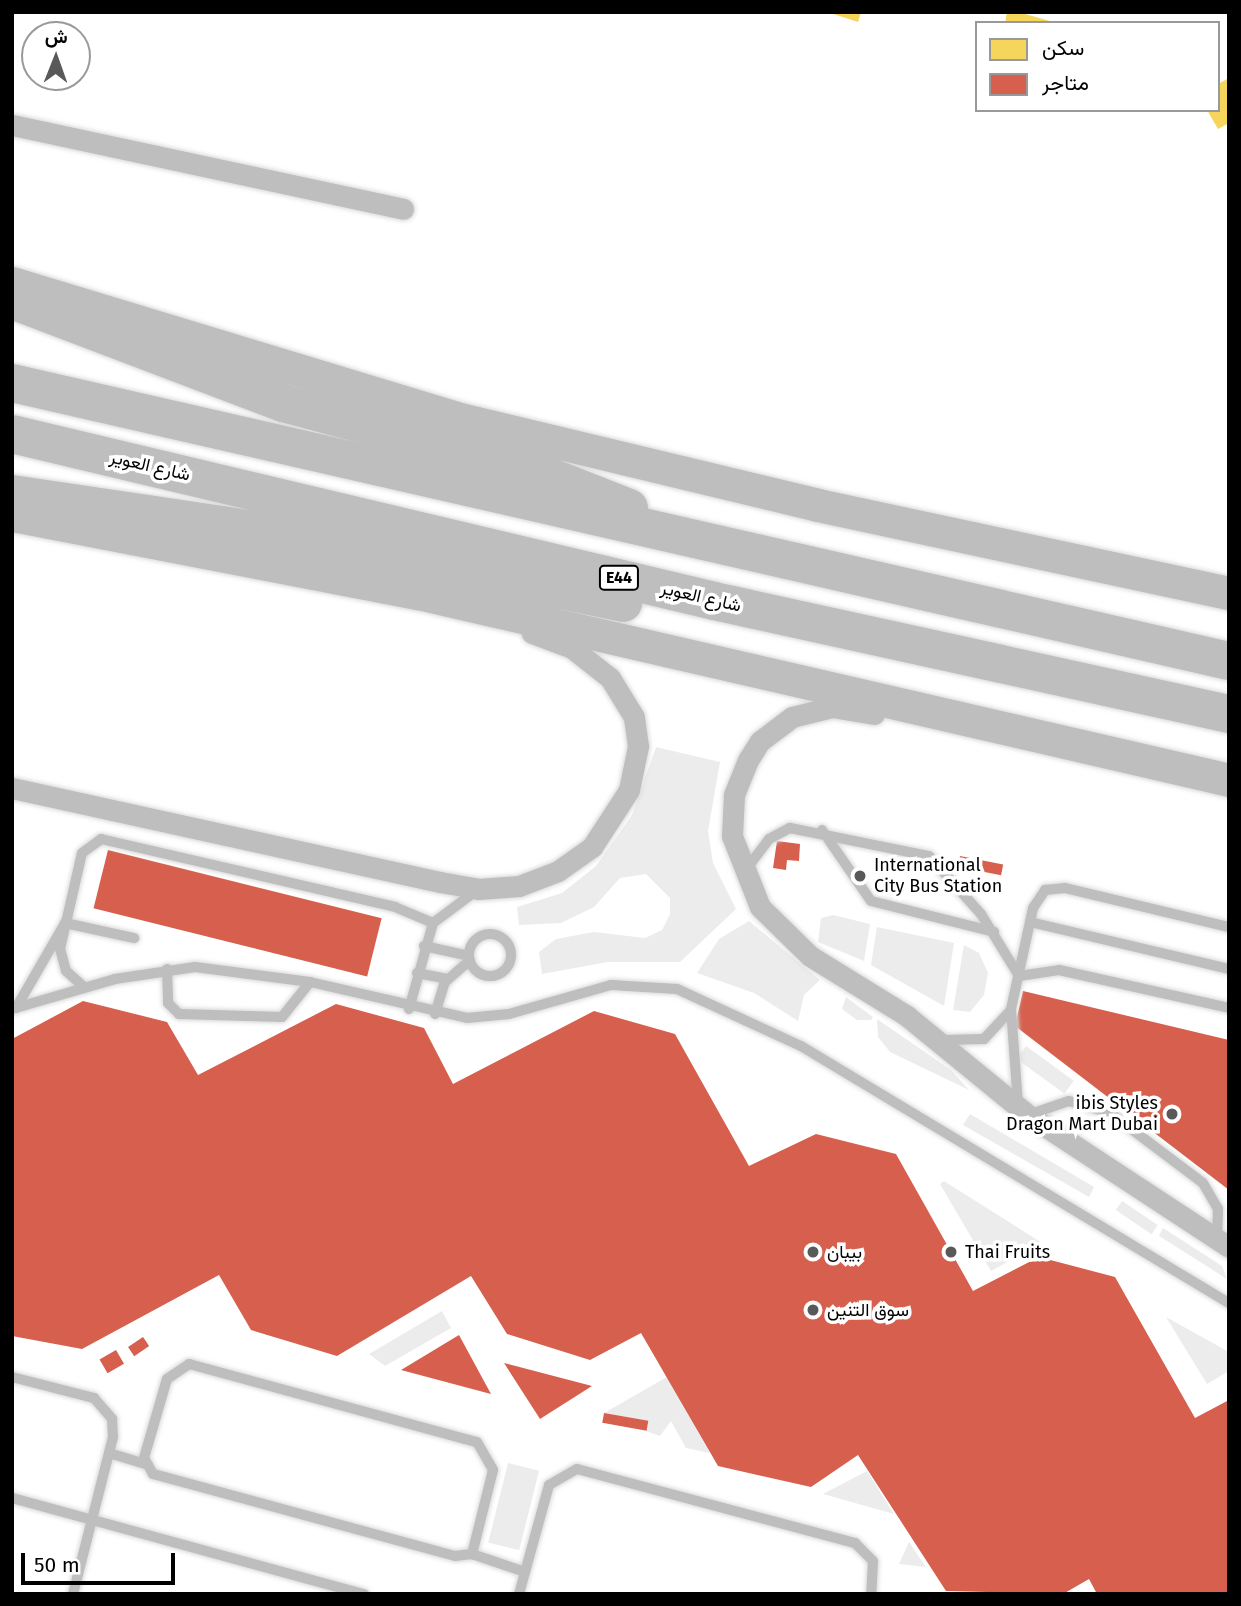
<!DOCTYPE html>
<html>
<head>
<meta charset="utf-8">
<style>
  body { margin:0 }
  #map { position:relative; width:1241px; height:1606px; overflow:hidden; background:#fff; font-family:"Fira Sans",Vazirmatn,sans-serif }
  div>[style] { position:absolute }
  .green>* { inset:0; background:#ececec; transform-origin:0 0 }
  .homes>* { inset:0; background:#f6d55c }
  .shops>* { inset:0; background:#d6604d; transform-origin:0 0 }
  .roads { filter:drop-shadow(0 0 2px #dbdbdb) drop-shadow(0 0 2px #dbdbdb) }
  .lane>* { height:10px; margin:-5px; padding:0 5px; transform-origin:5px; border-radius:5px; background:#bebebe }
  .lane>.ring { margin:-5px; padding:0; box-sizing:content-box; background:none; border:10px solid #bebebe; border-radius:50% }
  .street>* { height:21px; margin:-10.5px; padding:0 10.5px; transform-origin:10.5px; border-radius:10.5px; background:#bebebe }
  .primary>* { height:33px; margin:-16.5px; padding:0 16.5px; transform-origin:16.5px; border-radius:16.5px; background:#bebebe }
  .highway>* { height:38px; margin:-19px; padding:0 19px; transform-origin:19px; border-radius:19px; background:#bebebe }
  .dots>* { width:19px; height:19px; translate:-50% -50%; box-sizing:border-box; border:4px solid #fff; border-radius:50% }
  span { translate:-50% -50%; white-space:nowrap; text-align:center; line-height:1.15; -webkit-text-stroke:7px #fff; paint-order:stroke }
  .shield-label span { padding:2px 5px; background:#fff; border:2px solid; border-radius:5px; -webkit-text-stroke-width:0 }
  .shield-label { font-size:16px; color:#000; font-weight:700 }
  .street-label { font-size:18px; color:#000 }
  .poi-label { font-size:18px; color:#000 }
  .left { translate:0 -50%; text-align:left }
  .right { translate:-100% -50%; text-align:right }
  .frame { position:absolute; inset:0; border:14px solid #000; pointer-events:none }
  .legend { position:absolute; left:975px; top:21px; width:245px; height:91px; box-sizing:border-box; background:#fff; border:2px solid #999; margin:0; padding:9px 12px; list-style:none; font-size:21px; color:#000 }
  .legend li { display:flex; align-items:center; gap:14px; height:35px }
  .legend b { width:35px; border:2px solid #999 }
  .north { position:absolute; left:21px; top:21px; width:70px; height:70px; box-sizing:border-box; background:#fff; border:2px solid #999; border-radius:50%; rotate:1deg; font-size:19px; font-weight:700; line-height:28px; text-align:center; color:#000 }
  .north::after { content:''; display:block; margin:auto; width:24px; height:32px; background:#595959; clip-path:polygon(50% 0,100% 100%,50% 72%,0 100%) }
  .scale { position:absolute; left:21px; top:1553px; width:154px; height:32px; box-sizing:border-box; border:4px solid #000; border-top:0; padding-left:9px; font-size:21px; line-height:24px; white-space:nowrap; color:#000; -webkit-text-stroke:5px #fff; paint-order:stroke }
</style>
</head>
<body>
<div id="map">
  <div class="green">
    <i style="clip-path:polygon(656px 747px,720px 762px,708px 831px,713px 863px,736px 909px,680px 962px,608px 962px,542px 974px,539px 952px,556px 939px,594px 932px,645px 938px,662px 930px,670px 914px,670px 898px,646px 874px,620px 878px,594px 907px,561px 923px,519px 925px,517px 907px,562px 893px,596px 866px,632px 815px)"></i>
    <i style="clip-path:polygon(833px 915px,870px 924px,864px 961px,818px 942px,821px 918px)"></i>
    <i style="clip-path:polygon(749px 921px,820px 980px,804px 995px,798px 1021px,754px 993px,697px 973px,719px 939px)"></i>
    <i style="clip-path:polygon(877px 927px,954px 943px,944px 1006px,871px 965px)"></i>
    <i style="clip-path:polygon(964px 945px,979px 953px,988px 973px,984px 995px,970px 1012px,953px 1010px)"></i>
    <i style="clip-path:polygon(846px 997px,873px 1017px,871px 1020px,857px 1020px,842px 1009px)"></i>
    <i style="clip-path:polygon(877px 1019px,951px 1070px,969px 1090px,890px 1052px,878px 1037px)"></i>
    <i style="left:1026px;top:1046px;width:59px;height:16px;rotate:36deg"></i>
    <i style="clip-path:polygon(970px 1114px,1094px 1187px,1089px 1197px,963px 1125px)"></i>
    <i style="clip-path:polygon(944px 1181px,1042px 1243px,991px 1271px,940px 1184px)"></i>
    <i style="left:1122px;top:1201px;width:43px;height:11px;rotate:34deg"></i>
    <i style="clip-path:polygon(1163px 1228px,1222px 1266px,1227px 1279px,1159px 1236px)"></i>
    <i style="clip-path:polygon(442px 1311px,451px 1328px,385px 1366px,369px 1354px)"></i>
    <i style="clip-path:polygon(1166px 1317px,1229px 1352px,1229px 1371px,1207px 1384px)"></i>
    <i style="clip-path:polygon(667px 1377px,710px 1453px,686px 1448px,671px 1421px,660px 1436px,646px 1431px,648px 1421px,604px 1413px)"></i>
    <i style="left:508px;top:1463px;width:32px;height:82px;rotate:14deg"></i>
    <i style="clip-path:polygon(867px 1471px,894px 1514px,823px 1494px)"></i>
    <i style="clip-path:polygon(909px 1542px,926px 1567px,899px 1564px)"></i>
  </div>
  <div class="homes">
    <i style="clip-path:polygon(827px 12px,861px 12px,858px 22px)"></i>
    <i style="clip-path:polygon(1007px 12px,1018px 12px,1057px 23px,1005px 23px)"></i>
    <i style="clip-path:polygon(1229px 78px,1229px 123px,1218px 129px,1207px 110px,1218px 110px,1218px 84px)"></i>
  </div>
  <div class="shops">
    <i style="clip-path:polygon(777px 841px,800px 844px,799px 861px,787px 860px,786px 870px,773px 868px)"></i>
    <i style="left:108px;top:850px;width:282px;height:60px;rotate:14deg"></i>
    <i style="left:960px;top:856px;width:44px;height:11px;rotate:11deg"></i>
    <i style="clip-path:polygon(1023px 991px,1229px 1040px,1229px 1190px,1015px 1026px)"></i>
    <i style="clip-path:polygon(83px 1001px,167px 1022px,198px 1075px,336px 1004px,424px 1028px,453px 1084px,594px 1011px,675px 1034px,749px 1166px,816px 1134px,896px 1154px,973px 1291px,1039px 1257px,1115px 1277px,1195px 1418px,1229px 1400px,1229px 1594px,1097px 1594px,1089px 1579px,1063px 1594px,946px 1591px,858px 1455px,811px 1487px,718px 1466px,641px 1333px,590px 1360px,507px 1334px,471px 1276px,337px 1356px,251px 1330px,219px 1275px,82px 1349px,12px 1336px,12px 1039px)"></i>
    <i style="clip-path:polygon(459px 1335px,491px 1394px,401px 1370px)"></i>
    <i style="left:143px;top:1337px;width:11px;height:18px;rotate:56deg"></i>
    <i style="left:116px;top:1350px;width:16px;height:19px;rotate:60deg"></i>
    <i style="clip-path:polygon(504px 1363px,592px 1386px,540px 1419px)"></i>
    <i style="left:604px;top:1413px;width:45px;height:10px;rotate:10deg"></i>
  </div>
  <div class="roads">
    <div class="lane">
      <i style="left:822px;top:830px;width:86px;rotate:55.4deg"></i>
      <i style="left:871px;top:901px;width:127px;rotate:14.1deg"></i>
      <i style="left:745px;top:871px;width:40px;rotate:-53deg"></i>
      <i style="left:769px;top:839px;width:24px;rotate:-28deg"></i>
      <i style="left:790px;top:828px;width:142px;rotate:11.4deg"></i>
      <i style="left:929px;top:856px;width:78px;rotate:48.1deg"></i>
      <i style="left:981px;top:914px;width:73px;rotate:58.5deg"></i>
      <i style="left:1030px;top:922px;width:204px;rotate:13.3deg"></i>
      <i class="ring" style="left:469px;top:934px;width:32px;height:32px"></i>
      <i style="left:424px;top:946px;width:46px;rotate:12.5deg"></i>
      <i style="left:167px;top:969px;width:34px;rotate:88deg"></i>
      <i style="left:168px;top:1003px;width:16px;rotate:45deg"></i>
      <i style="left:179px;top:1014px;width:103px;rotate:1.7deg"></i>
      <i style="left:282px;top:1017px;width:45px;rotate:-51.3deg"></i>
      <i style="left:417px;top:973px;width:31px;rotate:11deg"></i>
      <i style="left:1019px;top:976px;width:40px;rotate:-8.5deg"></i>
      <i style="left:1059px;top:970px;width:174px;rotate:12.6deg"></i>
      <i style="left:84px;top:987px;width:24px;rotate:-138deg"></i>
      <i style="left:66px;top:971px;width:23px;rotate:-105deg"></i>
      <i style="left:60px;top:949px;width:98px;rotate:-77.1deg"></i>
      <i style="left:82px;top:853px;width:24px;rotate:-36deg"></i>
      <i style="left:101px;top:839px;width:302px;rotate:13deg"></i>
      <i style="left:395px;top:907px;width:41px;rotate:22.8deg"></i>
      <i style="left:16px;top:1008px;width:98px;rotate:-60deg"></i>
      <i style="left:65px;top:923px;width:71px;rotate:12.3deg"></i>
      <i style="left:12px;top:1009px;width:107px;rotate:-16.2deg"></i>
      <i style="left:115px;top:979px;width:81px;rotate:-8.5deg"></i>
      <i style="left:195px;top:967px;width:116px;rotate:7.4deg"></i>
      <i style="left:310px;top:982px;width:161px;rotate:12.9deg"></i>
      <i style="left:467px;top:1018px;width:42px;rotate:-5.4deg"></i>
      <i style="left:509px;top:1014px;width:106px;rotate:-15.9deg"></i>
      <i style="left:611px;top:985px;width:66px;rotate:3.5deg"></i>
      <i style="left:677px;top:989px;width:136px;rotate:24.7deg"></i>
      <i style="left:801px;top:1046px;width:499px;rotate:31deg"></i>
      <i style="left:409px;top:1009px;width:89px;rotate:-74.4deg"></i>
      <i style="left:433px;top:923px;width:54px;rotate:-36.7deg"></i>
      <i style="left:435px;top:1014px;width:34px;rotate:-73deg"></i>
      <i style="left:445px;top:982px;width:33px;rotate:-41deg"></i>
      <i style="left:944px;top:1040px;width:40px;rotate:-1.4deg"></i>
      <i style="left:984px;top:1039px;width:37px;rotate:-47deg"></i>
      <i style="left:1018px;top:1104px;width:95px;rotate:-94.2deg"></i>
      <i style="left:1011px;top:1009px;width:103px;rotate:-77.7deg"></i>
      <i style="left:1033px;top:908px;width:22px;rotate:-56deg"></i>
      <i style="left:1045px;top:890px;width:20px;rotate:-6deg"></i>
      <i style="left:1065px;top:888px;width:169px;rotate:13.4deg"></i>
      <i style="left:1028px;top:1115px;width:43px;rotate:-18.9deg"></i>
      <i style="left:1069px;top:1101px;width:43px;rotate:16.3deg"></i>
      <i style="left:1110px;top:1113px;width:116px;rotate:37deg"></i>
      <i style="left:1203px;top:1183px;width:30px;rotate:60deg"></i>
      <i style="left:1218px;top:1209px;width:30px;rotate:92deg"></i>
      <i style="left:189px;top:1364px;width:298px;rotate:15.2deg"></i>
      <i style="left:477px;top:1442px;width:32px;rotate:60deg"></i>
      <i style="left:493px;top:1470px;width:87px;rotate:104deg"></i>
      <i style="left:472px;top:1554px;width:17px;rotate:173deg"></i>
      <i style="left:455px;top:1556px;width:313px;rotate:-164.8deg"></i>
      <i style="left:153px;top:1474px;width:18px;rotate:-119deg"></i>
      <i style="left:144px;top:1458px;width:82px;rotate:-73.8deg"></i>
      <i style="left:167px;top:1379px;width:27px;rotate:-34deg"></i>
      <i style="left:12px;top:1377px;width:85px;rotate:14.4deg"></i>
      <i style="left:94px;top:1398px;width:28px;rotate:49deg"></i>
      <i style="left:112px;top:1419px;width:18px;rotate:87deg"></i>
      <i style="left:113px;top:1437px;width:162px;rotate:104.3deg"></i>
      <i style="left:109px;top:1453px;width:37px;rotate:17deg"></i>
      <i style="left:12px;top:1498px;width:365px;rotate:15.3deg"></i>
      <i style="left:472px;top:1554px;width:56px;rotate:18.8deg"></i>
      <i style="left:519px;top:1594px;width:113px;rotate:-74.6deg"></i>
      <i style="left:549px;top:1485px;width:32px;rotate:-30deg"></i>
      <i style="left:577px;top:1469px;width:288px;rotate:14.9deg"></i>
      <i style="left:855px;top:1543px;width:25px;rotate:45deg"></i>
      <i style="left:873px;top:1561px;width:33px;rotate:93deg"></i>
    </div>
    <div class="street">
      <i style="left:12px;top:125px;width:400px;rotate:12.1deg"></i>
      <i style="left:874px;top:714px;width:43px;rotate:-170.5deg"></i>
      <i style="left:832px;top:707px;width:41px;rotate:166deg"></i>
      <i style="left:792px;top:717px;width:40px;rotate:143deg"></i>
      <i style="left:760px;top:741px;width:22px;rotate:122deg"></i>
      <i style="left:748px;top:760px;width:38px;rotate:112deg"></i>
      <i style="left:734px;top:795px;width:41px;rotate:92.8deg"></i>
      <i style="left:732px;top:836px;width:76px;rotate:68.5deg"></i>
      <i style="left:760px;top:907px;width:70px;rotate:44.4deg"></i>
      <i style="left:810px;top:956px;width:114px;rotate:31.7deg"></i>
      <i style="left:907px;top:1016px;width:156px;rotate:39.3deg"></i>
      <i style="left:1028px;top:1115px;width:240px;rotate:33.3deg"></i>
      <i style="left:12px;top:788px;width:438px;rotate:12.4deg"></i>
      <i style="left:440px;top:882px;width:39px;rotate:10deg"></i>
      <i style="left:478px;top:889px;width:41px;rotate:-4.2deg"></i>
      <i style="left:519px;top:886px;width:42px;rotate:-21deg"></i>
      <i style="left:558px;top:871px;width:42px;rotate:-35.2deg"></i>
      <i style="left:592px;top:847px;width:68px;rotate:-57deg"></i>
      <i style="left:629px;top:790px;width:45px;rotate:-78.4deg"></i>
      <i style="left:638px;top:746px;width:29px;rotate:-98deg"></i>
      <i style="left:634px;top:717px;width:46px;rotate:-121.6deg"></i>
      <i style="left:610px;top:678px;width:48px;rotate:-141.7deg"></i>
      <i style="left:572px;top:648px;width:43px;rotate:-159.4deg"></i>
    </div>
    <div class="primary">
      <i style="left:12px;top:283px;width:464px;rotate:16.9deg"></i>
      <i style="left:456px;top:418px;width:372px;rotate:13.5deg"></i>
      <i style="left:818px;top:505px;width:420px;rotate:12.1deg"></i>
      <i style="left:12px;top:515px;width:413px;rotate:10.9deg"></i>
      <i style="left:418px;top:593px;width:832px;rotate:12.98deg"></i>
    </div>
    <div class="highway">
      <i style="left:12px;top:300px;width:290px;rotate:20.8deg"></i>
      <i style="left:283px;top:403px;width:261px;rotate:15.1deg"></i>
      <i style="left:535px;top:471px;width:101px;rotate:21.5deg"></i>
      <i style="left:12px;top:383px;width:1248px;rotate:12.87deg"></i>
      <i style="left:12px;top:434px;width:722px;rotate:13.38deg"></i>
      <i style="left:714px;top:601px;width:527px;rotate:12.38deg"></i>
      <i style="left:12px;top:494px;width:281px;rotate:8.4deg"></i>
      <i style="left:290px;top:535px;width:340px;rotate:11.5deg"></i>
    </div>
  </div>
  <div class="dots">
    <i style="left:860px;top:876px;background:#595959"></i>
    <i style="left:1172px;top:1114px;background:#595959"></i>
    <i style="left:813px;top:1252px;background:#595959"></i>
    <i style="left:951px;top:1252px;background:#595959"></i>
    <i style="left:813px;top:1310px;background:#595959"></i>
  </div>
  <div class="shield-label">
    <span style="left:619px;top:578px">E44</span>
  </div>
  <div class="street-label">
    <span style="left:150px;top:466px;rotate:13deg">شارع العوير</span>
    <span style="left:701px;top:597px;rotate:13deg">شارع العوير</span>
  </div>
  <div class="poi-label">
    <span class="left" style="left:874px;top:876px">International<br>City Bus Station</span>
    <span class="right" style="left:1158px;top:1114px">ibis Styles<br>Dragon Mart Dubai</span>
    <span class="left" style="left:827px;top:1252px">بيبان</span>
    <span class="left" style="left:965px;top:1252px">Thai Fruits</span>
    <span class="left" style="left:827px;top:1310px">سوق التنين</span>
  </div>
  <div class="frame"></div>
  <ul class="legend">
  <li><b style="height:19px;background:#f6d55c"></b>سكن</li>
  <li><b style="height:19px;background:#d6604d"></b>متاجر</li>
  </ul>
  <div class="north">ش</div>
  <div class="scale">50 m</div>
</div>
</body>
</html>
